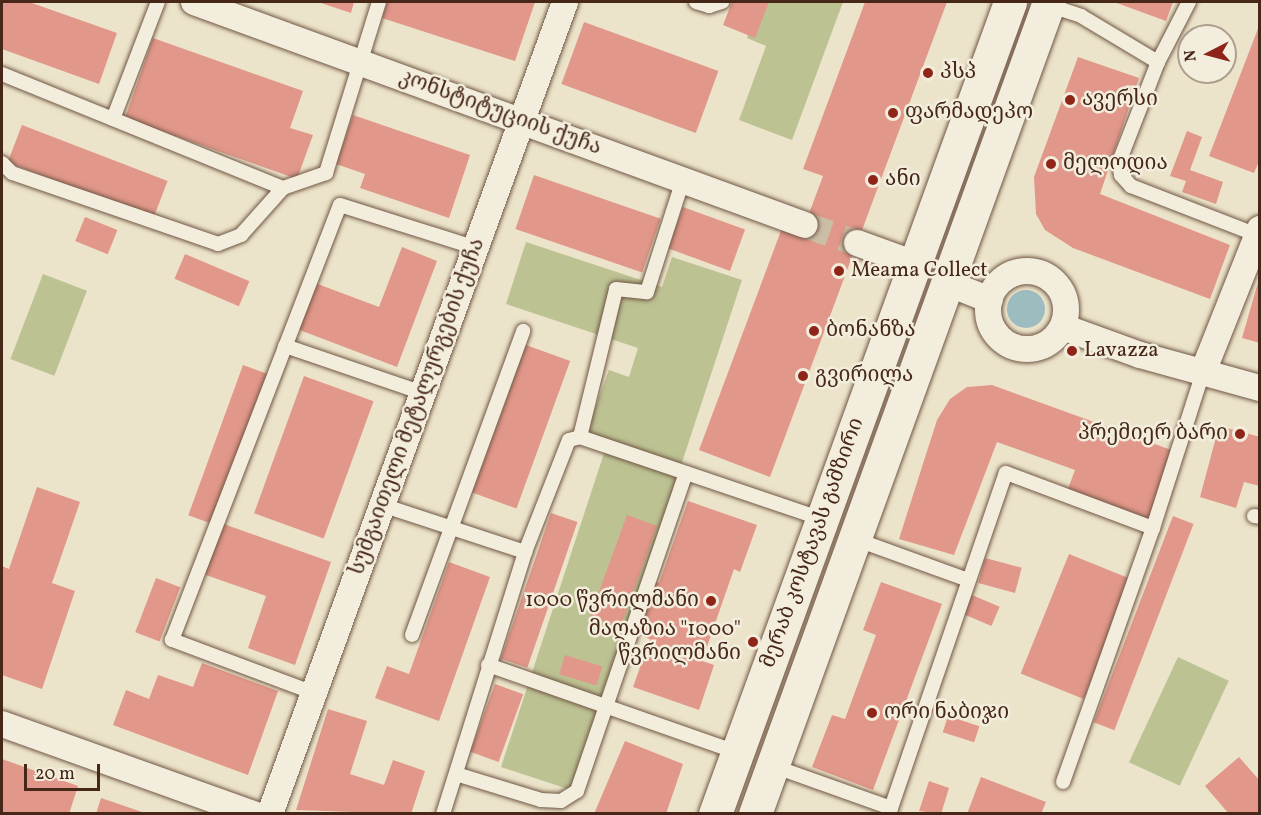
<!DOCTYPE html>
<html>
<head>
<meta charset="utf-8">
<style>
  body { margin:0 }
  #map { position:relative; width:1261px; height:815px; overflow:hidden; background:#ece4ca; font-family:Vollkorn,"Noto Serif Georgian",serif }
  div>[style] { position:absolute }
  .green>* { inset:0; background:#bdc293; transform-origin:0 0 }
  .water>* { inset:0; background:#9cbcbf }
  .round { border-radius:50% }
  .building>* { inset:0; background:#e19789; transform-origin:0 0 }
  .street-tunnel>* { height:26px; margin-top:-13px; transform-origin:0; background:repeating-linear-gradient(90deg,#cbbea6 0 26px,transparent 0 39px) }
  .roads { filter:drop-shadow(0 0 2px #705644) drop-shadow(0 0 2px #705644) }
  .lane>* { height:14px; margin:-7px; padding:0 7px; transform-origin:7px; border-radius:7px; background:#f3eddd }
  .street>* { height:26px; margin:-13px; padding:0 13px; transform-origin:13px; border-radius:13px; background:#f3eddd }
  .street>.ring { margin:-13px; padding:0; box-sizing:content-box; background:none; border:26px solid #f3eddd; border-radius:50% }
  .secondary>* { height:33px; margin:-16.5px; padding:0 16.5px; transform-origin:16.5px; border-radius:16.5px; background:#f3eddd }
  .dots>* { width:16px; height:16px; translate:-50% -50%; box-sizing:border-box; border:3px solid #f3eddd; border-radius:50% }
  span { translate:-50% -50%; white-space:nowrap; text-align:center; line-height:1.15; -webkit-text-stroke:5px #f3eddd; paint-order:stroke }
  .poi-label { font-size:21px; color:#472718 }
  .left { translate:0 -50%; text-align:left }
  .right { translate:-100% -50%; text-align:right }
  .street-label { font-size:21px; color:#472718 }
  .frame { position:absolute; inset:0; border:3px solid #472718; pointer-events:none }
  .north { position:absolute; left:1177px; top:24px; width:60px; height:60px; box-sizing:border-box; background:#f3eddd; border:2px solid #ae9e8e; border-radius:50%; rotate:264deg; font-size:16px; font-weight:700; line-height:24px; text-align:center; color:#472718 }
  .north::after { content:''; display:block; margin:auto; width:21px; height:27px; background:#8f2418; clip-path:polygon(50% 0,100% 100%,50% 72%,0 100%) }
  .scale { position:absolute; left:24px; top:764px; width:76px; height:27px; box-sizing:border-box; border:3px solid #472718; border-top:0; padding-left:8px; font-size:18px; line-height:21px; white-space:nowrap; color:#472718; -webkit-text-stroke:4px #f3eddd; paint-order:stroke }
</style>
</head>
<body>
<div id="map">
  <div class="green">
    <i style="clip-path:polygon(760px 2px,843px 2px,792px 140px,739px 120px,766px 46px,747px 38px)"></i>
    <i style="clip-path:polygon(526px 242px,662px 287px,672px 257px,742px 280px,574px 791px,501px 767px,608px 441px,586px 433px,609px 370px,629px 377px,638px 348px,506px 304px)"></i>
    <i style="left:43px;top:274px;width:47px;height:91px;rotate:21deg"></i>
    <i style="left:1178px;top:657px;width:56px;height:116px;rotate:25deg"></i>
  </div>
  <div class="water">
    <i class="round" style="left:1007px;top:290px;width:38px;height:38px"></i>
  </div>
  <div class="building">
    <i style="clip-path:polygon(2px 2px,29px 2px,117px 33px,99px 84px,2px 49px)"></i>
    <i style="clip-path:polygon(318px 2px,354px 2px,351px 13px)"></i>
    <i style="clip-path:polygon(387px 2px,535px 2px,515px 61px,382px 18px)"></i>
    <i style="clip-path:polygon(732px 2px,769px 2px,755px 38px,723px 25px)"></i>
    <i style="clip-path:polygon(865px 2px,947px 2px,770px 477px,699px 450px,782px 228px,801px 235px,823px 176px,803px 169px)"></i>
    <i style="clip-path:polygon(1114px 2px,1173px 2px,1166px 21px)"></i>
    <i style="left:584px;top:22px;width:143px;height:66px;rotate:20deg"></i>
    <i style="clip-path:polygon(1259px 26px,1260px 159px,1254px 173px,1209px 156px)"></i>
    <i style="clip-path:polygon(153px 38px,303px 91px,290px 128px,313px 135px,297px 179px,125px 118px)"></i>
    <i style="clip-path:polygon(1078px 57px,1139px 78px,1100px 194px,1230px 245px,1210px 299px,1073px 248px,1045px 230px,1036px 214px,1034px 177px)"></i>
    <i style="clip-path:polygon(353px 115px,470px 155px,449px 218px,360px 188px,365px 174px,336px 164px)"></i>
    <i style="left:22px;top:125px;width:156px;height:40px;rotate:21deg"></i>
    <i style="clip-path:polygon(1187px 131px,1202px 137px,1190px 170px,1223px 182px,1216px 204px,1182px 192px,1186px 181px,1170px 176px)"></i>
    <i style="left:534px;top:175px;width:134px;height:57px;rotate:19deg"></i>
    <i style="left:683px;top:207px;width:66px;height:44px;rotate:20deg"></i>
    <i style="left:85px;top:217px;width:35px;height:26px;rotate:22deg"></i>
    <i style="clip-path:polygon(402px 247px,437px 261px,397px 367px,297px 329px,315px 283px,379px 307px)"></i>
    <i style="left:185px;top:254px;width:70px;height:27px;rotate:23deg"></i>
    <i style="clip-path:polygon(1259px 279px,1260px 280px,1260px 343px,1242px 338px)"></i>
    <i style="left:526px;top:345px;width:47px;height:157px;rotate:20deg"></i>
    <i style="left:243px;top:365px;width:27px;height:160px;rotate:20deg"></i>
    <i style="left:304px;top:376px;width:74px;height:146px;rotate:20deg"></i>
    <i style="clip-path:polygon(992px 385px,1174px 451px,1148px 520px,1066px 494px,1075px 470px,997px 442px,954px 555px,899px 539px,937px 420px,950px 399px,967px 387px)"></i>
    <i style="clip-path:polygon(1219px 426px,1260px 437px,1260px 486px,1244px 482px,1236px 508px,1200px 497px)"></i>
    <i style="clip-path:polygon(37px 487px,80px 502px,52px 583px,75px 591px,42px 689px,2px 675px,2px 566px,9px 569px)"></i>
    <i style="clip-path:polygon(688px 501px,757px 525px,740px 572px,734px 569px,702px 661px,714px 665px,699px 710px,633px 687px,650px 639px,633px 633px,651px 580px,659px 583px)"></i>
    <i style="left:551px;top:513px;width:28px;height:154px;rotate:19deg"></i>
    <i style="left:627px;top:515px;width:32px;height:108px;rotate:20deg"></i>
    <i style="left:1173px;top:516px;width:22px;height:221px;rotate:21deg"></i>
    <i style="clip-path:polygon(221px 523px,331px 562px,295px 665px,248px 648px,266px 596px,203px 574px)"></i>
    <i style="left:1069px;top:554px;width:68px;height:129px;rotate:22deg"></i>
    <i style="left:985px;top:558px;width:38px;height:26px;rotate:15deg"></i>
    <i style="clip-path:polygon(449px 562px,490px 577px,439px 721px,375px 698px,387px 666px,409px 674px)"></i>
    <i style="left:156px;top:578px;width:26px;height:58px;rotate:21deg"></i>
    <i style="clip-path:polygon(881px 582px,942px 604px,873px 790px,812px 767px,832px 715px,845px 719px,876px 635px,863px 630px)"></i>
    <i style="left:972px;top:595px;width:30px;height:21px;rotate:23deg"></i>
    <i style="left:565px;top:655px;width:39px;height:20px;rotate:17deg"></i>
    <i style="clip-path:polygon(202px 663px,278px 691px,248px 775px,113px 725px,126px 690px,149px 699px,158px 675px,193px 687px)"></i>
    <i style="left:495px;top:684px;width:30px;height:72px;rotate:20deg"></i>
    <i style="clip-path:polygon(328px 709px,367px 721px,350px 774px,384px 785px,393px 760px,425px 771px,411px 814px,296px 810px)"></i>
    <i style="left:948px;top:716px;width:33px;height:17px;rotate:18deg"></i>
    <i style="clip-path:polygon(625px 741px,683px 764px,666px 814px,594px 814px)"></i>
    <i style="clip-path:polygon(1239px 757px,1260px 781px,1260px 814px,1229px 814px,1205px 786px)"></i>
    <i style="clip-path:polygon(2px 759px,78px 786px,69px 814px,2px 814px)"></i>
    <i style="clip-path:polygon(981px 777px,1046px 802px,1041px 814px,967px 814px)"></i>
    <i style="clip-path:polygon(929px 781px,949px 788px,941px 814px,919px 811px)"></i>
    <i style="clip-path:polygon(101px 798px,145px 813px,144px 814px,96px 814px)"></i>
  </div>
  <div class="street-tunnel">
    <i style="left:805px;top:225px;width:55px;rotate:19.1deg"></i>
  </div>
  <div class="roads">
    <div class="lane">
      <i style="left:696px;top:2px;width:14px;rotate:17deg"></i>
      <i style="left:709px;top:6px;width:14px;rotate:-17deg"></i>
      <i style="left:1048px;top:5px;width:35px;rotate:18deg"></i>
      <i style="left:1081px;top:16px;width:90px;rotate:30.9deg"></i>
      <i style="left:1158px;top:62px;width:107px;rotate:111.3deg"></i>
      <i style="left:1119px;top:162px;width:13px;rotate:81deg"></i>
      <i style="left:1121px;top:175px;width:15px;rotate:48deg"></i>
      <i style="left:1131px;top:186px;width:138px;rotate:21.2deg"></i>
      <i style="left:1158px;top:62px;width:68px;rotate:-62.7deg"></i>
      <i style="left:2px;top:74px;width:303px;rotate:22.1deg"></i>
      <i style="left:113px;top:119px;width:125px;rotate:-69deg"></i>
      <i style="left:2px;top:163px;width:14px;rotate:45deg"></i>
      <i style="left:12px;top:173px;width:218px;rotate:19deg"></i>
      <i style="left:218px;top:244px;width:25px;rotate:-21deg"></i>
      <i style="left:241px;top:235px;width:63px;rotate:-48.2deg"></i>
      <i style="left:283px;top:188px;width:46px;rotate:-19.2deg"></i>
      <i style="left:326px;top:173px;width:179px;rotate:-72.8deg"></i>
      <i style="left:285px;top:346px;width:146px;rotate:18.8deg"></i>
      <i style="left:580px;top:437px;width:152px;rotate:-76.3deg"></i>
      <i style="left:616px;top:289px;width:31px;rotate:6deg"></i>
      <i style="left:647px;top:292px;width:118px;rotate:-72.2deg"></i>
      <i style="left:382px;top:505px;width:151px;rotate:18.2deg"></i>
      <i style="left:1254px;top:516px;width:6px;rotate:9deg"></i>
      <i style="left:855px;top:539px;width:120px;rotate:19.9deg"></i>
      <i style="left:412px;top:635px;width:324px;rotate:-69.9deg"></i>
      <i style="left:488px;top:665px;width:264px;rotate:19.3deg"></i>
      <i style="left:314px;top:693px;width:152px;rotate:-159.5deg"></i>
      <i style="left:172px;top:640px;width:466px;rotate:-68.9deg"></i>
      <i style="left:340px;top:205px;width:143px;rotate:17.5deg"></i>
      <i style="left:773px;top:766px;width:125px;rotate:19.6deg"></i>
      <i style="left:891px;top:808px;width:6px;rotate:108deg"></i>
      <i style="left:456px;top:774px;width:89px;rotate:17deg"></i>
      <i style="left:541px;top:800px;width:20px;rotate:3deg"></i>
      <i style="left:561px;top:801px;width:19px;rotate:-32deg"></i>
      <i style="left:577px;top:791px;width:336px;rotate:-71.1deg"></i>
      <i style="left:1063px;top:782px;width:269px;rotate:-70.5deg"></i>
      <i style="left:891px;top:808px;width:354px;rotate:-71.1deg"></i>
      <i style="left:1006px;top:473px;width:157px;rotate:20.5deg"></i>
      <i style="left:1153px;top:528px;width:164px;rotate:-72.2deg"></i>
      <i style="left:443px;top:814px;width:275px;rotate:-72.6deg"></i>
      <i style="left:525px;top:552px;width:120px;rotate:-68.6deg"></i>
      <i style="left:569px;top:440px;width:11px;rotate:-15deg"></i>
      <i style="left:580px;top:437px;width:256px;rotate:18.7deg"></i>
    </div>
    <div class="street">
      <i style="left:194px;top:2px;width:650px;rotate:20.05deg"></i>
      <i style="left:857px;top:243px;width:62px;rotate:19.9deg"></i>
      <i class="ring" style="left:988px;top:271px;width:52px;height:52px"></i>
      <i style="left:947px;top:283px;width:46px;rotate:21.6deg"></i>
      <i style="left:1063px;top:327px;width:82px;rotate:20deg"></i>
      <i style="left:1140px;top:355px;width:124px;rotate:15.4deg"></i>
      <i style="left:1203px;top:372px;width:154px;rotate:-68.3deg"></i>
      <i style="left:2px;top:724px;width:268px;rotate:19.7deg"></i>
      <i style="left:270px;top:814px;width:864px;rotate:-70.03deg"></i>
    </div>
    <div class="secondary">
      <i style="left:715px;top:814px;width:864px;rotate:-70.03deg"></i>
      <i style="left:755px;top:814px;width:864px;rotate:-70.1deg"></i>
    </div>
  </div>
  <div class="dots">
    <i style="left:928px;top:73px;background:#8f2418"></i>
    <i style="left:1070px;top:100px;background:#8f2418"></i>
    <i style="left:893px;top:113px;background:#8f2418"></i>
    <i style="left:1051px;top:164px;background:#8f2418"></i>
    <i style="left:873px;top:180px;background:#8f2418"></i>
    <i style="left:839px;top:271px;background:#8f2418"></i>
    <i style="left:814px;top:331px;background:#8f2418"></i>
    <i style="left:1072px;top:351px;background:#8f2418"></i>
    <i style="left:803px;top:376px;background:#8f2418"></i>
    <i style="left:1240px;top:434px;background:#8f2418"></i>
    <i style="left:711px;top:601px;background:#8f2418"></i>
    <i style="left:753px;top:642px;background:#8f2418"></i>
    <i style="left:872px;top:713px;background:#8f2418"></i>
  </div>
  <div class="poi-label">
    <span class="left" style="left:940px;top:73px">პსპ</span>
    <span class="left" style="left:1082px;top:100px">ავერსი</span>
    <span class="left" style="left:905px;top:113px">ფარმადეპო</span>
    <span class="left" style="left:1063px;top:164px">მელოდია</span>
    <span class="left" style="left:885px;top:180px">ანი</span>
    <span class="left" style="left:851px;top:271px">Meama Collect</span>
    <span class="left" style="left:826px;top:331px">ბონანზა</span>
    <span class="left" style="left:1084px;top:351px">Lavazza</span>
    <span class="left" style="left:815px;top:376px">გვირილა</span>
    <span class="right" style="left:1228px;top:434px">პრემიერ ბარი</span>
    <span class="right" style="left:699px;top:601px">1000 წვრილმანი</span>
    <span class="right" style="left:741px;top:642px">მაღაზია "1000"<br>წვრილმანი</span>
    <span class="left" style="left:884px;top:713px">ორი ნაბიჯი</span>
  </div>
  <div class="street-label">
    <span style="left:500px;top:113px;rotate:20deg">კონსტიტუციის ქუჩა</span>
    <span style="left:418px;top:407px;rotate:-70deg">სუმგაითელი მეტალურგების ქუჩა</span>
    <span style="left:813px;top:543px;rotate:-70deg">მერაბ კოსტავას გამზირი</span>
  </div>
  <div class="frame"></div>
  <div class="north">N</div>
  <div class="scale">20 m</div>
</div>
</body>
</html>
